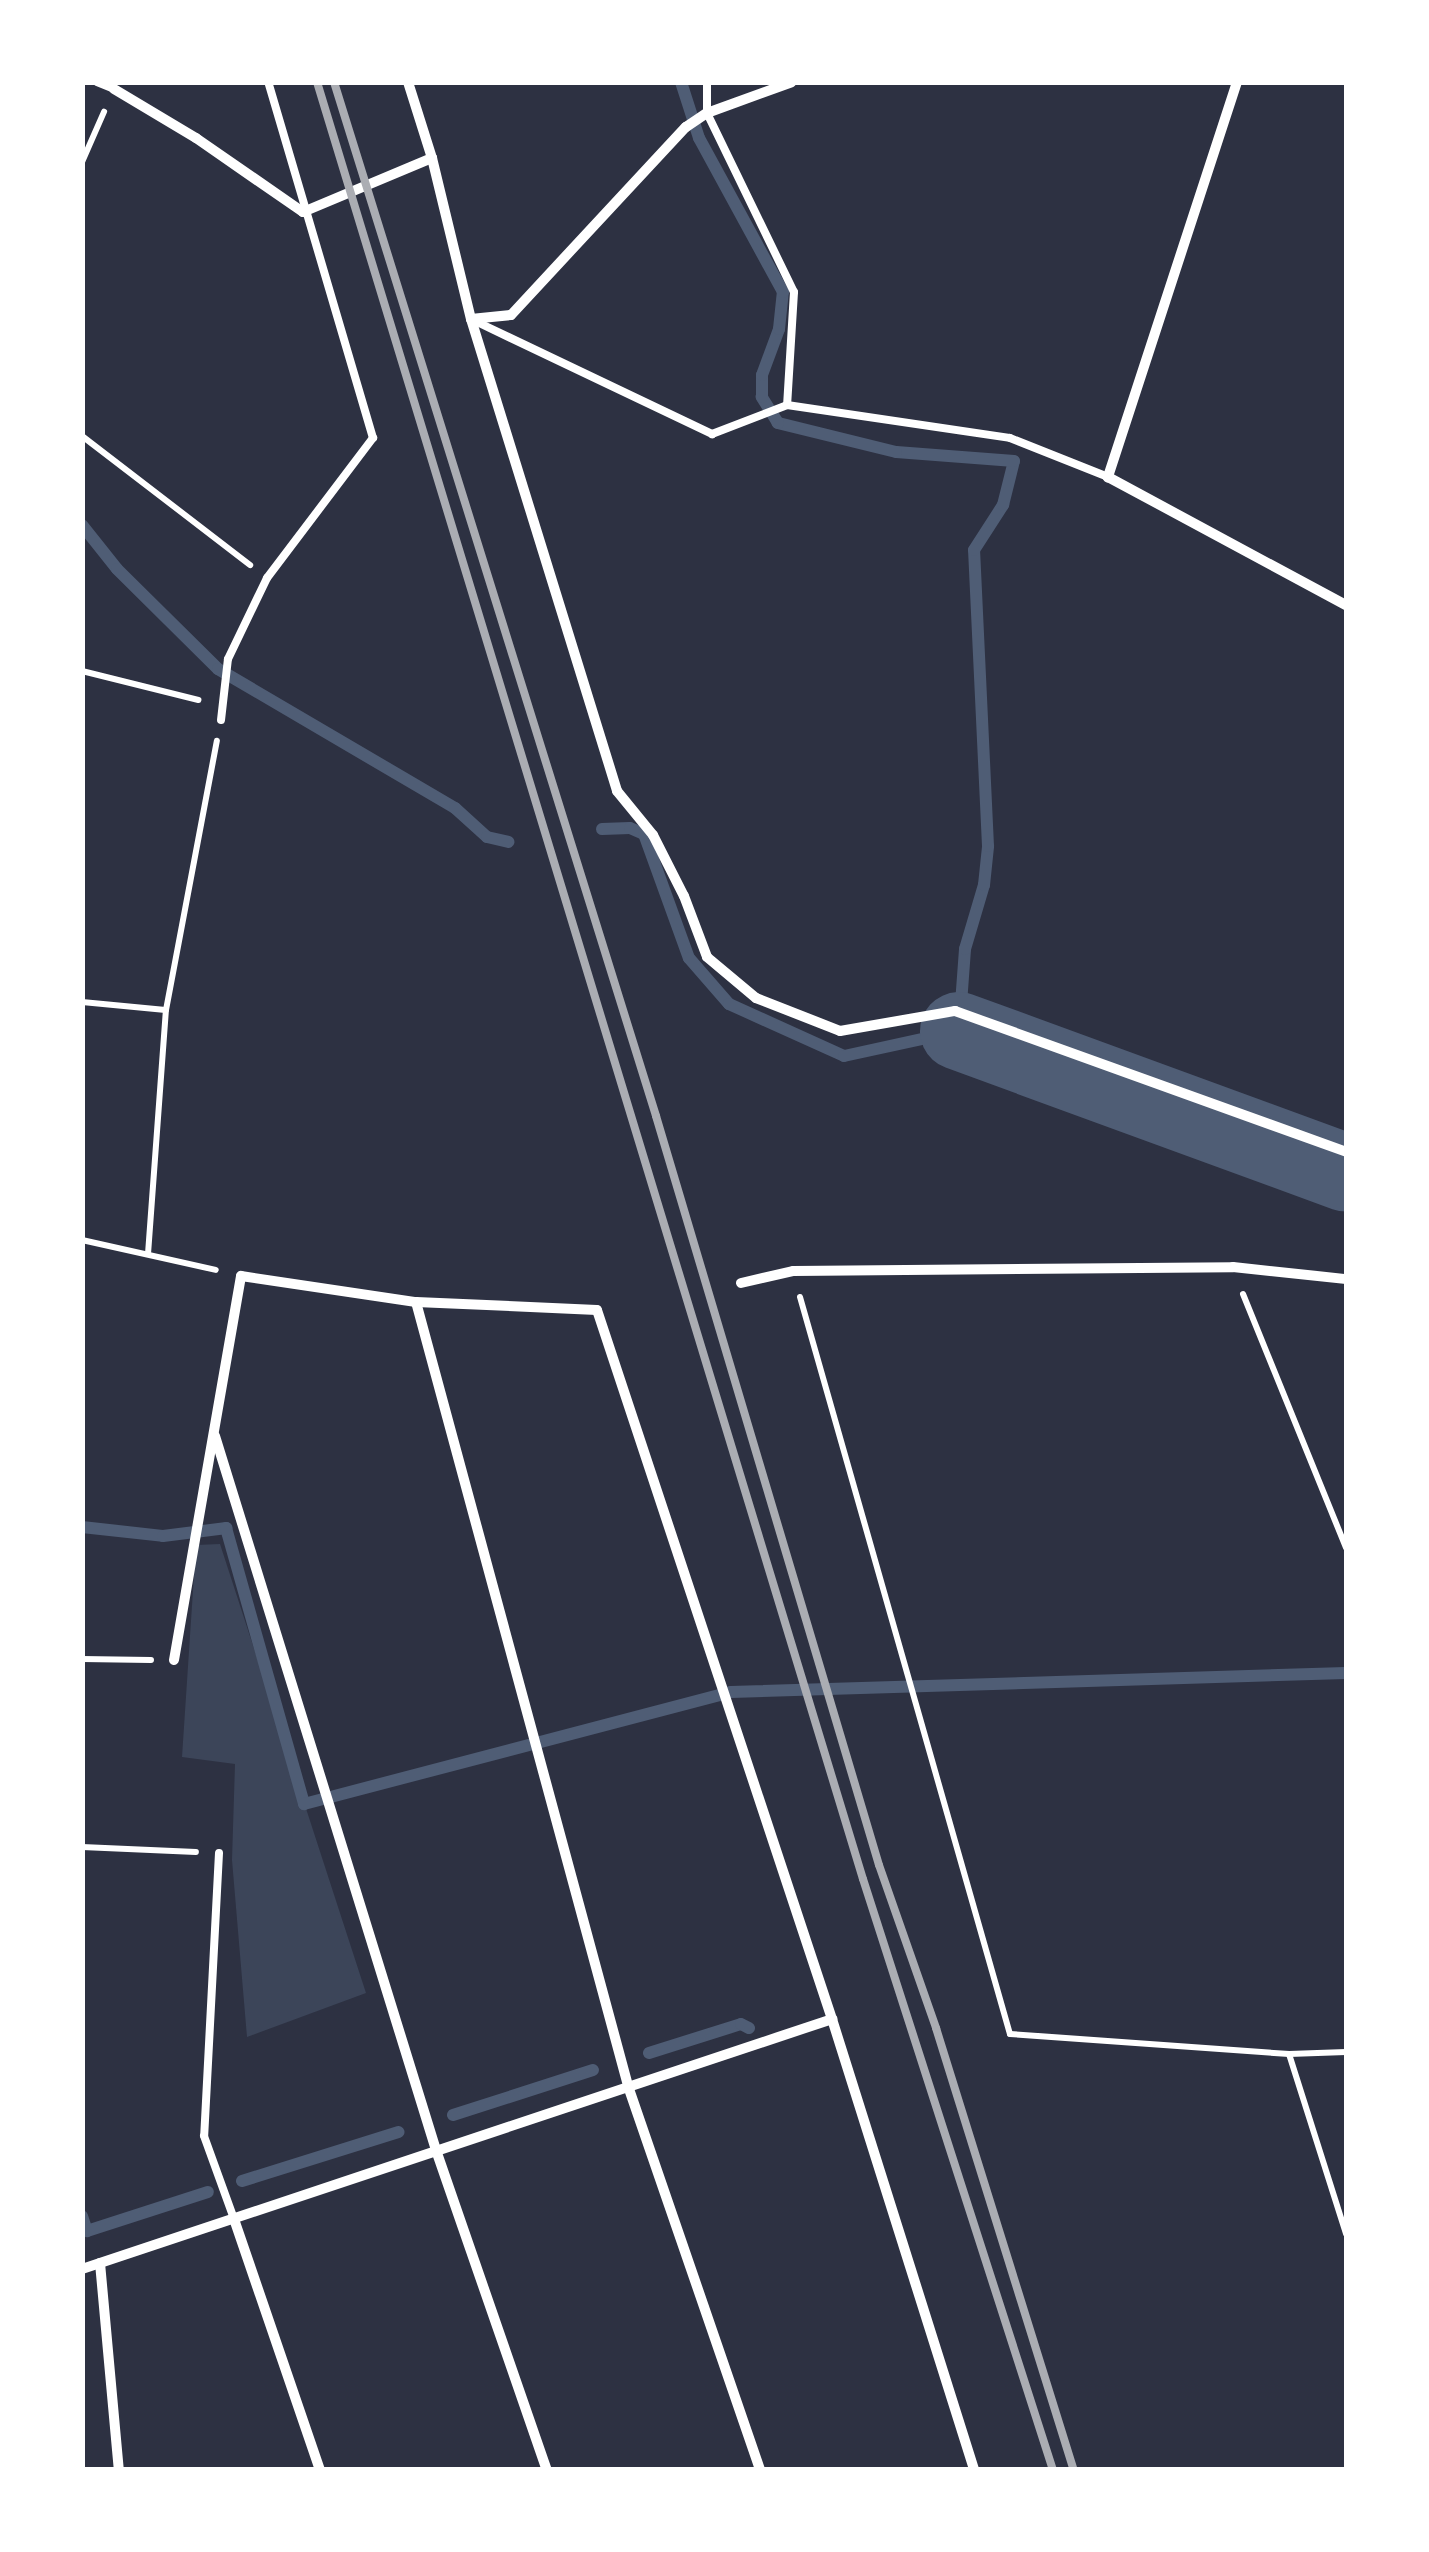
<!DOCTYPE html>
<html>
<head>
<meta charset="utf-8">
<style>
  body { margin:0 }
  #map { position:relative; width:1429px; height:2552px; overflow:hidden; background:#2d3142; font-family:"PT Serif",serif }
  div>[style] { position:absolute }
  .green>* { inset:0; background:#3c4559 }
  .stream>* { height:12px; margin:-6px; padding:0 6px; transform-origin:6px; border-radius:6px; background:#4f5d75 }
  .river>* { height:78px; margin:-39px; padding:0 39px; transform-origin:39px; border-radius:39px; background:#4f5d75 }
  .path>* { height:6px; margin:-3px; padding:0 3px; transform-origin:3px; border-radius:3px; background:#fff }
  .service>* { height:8px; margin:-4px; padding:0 4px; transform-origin:4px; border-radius:4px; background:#fff }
  .minor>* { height:10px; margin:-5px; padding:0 5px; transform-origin:5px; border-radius:5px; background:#fff }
  .rail>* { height:8px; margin:-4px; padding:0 4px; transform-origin:4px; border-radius:4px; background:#abadb3 }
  span { translate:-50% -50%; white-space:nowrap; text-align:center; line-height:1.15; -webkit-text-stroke:10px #fff; paint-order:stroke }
  .frame { position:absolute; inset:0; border:85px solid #fff; pointer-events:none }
</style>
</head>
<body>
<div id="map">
  <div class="green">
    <i style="clip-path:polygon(220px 1544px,366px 1993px,247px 2037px,232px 1860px,235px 1764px,182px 1757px,196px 1545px)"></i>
  </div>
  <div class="stream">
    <i style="left:82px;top:525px;width:56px;rotate:51.5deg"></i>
    <i style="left:117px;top:569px;width:142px;rotate:44.7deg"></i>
    <i style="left:218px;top:669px;width:275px;rotate:30.4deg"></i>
    <i style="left:455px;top:808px;width:43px;rotate:42.2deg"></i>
    <i style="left:487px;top:837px;width:22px;rotate:13deg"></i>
    <i style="left:602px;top:829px;width:28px;rotate:-2deg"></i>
    <i style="left:630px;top:828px;width:15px;rotate:23deg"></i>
    <i style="left:644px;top:834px;width:132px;rotate:70.1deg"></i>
    <i style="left:689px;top:958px;width:61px;rotate:49deg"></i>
    <i style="left:729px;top:1004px;width:126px;rotate:24.3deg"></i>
    <i style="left:844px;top:1056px;width:118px;rotate:-12.3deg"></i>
    <i style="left:959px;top:1031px;width:82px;rotate:-85.8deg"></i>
    <i style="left:965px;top:949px;width:67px;rotate:-73.5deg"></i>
    <i style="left:984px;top:885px;width:39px;rotate:-84deg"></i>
    <i style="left:988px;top:846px;width:296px;rotate:-92.7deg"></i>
    <i style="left:974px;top:550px;width:54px;rotate:-57.2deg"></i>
    <i style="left:1003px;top:505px;width:45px;rotate:-76deg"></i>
    <i style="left:1014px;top:461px;width:118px;rotate:-175.6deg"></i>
    <i style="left:896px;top:452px;width:122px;rotate:-166.2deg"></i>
    <i style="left:778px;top:423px;width:31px;rotate:-122deg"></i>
    <i style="left:762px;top:397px;width:22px;rotate:-90deg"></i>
    <i style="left:762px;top:375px;width:49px;rotate:-69.7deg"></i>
    <i style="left:779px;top:329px;width:37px;rotate:-84deg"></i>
    <i style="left:783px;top:292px;width:175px;rotate:-118.6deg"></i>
    <i style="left:699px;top:138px;width:59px;rotate:-107.8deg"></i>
    <i style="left:82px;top:1527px;width:81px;rotate:6.3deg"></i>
    <i style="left:163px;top:1536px;width:64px;rotate:-7.2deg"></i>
    <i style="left:226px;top:1528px;width:287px;rotate:74.2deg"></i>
    <i style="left:304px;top:1804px;width:441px;rotate:-14.7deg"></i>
    <i style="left:731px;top:1692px;width:615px;rotate:-1.77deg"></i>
    <i style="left:649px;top:2053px;width:96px;rotate:-17.5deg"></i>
    <i style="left:741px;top:2024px;width:9px;rotate:27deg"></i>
    <i style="left:453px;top:2115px;width:147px;rotate:-17.8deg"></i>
    <i style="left:242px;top:2181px;width:164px;rotate:-17.4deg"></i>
    <i style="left:82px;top:2216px;width:16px;rotate:72deg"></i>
    <i style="left:87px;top:2231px;width:127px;rotate:-17.9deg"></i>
  </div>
  <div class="river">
    <i style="left:959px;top:1031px;width:412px;rotate:20.1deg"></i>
  </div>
  <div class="path">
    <i style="left:82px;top:162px;width:55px;rotate:-66.3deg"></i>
    <i style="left:82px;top:436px;width:212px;rotate:37.5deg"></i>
    <i style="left:82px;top:671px;width:120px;rotate:14deg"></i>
    <i style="left:82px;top:1002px;width:84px;rotate:5.4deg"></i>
    <i style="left:82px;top:1240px;width:137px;rotate:12.6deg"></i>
    <i style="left:148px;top:1254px;width:245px;rotate:-85.8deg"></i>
    <i style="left:166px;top:1010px;width:274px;rotate:-79.3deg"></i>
    <i style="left:1243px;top:1294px;width:274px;rotate:67.9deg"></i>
    <i style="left:800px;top:1297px;width:766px;rotate:74.1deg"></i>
    <i style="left:1010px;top:2034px;width:280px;rotate:4.1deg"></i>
    <i style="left:1289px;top:2054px;width:57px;rotate:-2deg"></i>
    <i style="left:82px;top:1659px;width:69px;rotate:0.8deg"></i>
    <i style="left:82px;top:1847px;width:114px;rotate:2.5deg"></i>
    <i style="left:1289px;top:2054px;width:189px;rotate:72.4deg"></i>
  </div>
  <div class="service">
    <i style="left:97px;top:82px;width:18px;rotate:22deg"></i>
    <i style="left:707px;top:82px;width:31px;rotate:90deg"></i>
    <i style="left:707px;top:113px;width:199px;rotate:64.1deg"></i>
    <i style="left:794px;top:292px;width:113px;rotate:93.5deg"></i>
    <i style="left:787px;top:405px;width:225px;rotate:8.4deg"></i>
    <i style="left:1010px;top:438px;width:105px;rotate:21.7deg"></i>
    <i style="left:475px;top:321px;width:263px;rotate:25.5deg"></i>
    <i style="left:712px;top:434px;width:80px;rotate:-21.1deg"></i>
    <i style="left:221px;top:720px;width:61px;rotate:-83.5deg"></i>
    <i style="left:228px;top:659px;width:90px;rotate:-64.3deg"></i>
    <i style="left:267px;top:578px;width:176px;rotate:-52.9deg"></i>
    <i style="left:373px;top:438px;width:371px;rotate:-106.4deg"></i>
    <i style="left:219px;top:1853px;width:283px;rotate:93deg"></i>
    <i style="left:204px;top:2136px;width:88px;rotate:70.1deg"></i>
  </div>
  <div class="minor">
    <i style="left:408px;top:82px;width:80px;rotate:72.5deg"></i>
    <i style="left:432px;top:158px;width:166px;rotate:76.4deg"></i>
    <i style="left:471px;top:319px;width:40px;rotate:-5.7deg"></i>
    <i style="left:511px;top:315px;width:257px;rotate:-47.1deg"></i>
    <i style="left:686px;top:127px;width:25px;rotate:-34deg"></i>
    <i style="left:707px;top:113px;width:90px;rotate:-20deg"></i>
    <i style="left:1237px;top:82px;width:416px;rotate:108.1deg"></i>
    <i style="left:1108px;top:477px;width:270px;rotate:28.3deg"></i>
    <i style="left:114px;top:89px;width:96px;rotate:30.9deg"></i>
    <i style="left:196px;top:138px;width:130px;rotate:34.7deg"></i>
    <i style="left:303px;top:212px;width:140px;rotate:-22.7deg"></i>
    <i style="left:471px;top:319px;width:494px;rotate:72.8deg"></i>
    <i style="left:617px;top:791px;width:57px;rotate:50.7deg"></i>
    <i style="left:653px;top:835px;width:68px;rotate:63.1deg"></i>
    <i style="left:684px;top:896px;width:65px;rotate:69.3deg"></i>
    <i style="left:707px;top:957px;width:64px;rotate:39.9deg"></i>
    <i style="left:756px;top:998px;width:90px;rotate:21.4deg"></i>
    <i style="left:840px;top:1031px;width:117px;rotate:-9.9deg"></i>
    <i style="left:955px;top:1011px;width:416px;rotate:19.8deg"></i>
    <i style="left:741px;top:1283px;width:53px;rotate:-13deg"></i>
    <i style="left:793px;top:1271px;width:440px;rotate:-0.5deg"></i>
    <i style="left:1233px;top:1267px;width:114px;rotate:6.1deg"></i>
    <i style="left:416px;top:1302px;width:815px;rotate:74.86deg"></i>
    <i style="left:629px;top:2089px;width:403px;rotate:71deg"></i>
    <i style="left:215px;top:1436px;width:751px;rotate:72.8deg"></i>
    <i style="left:437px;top:2153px;width:336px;rotate:70.9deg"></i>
    <i style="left:174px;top:1660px;width:390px;rotate:-80.1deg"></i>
    <i style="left:241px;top:1276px;width:177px;rotate:8.5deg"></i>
    <i style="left:416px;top:1302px;width:181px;rotate:2.5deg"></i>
    <i style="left:597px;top:1310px;width:747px;rotate:71.66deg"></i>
    <i style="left:832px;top:2019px;width:473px;rotate:72.5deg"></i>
    <i style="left:234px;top:2219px;width:265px;rotate:71.1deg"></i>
    <i style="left:100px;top:2263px;width:208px;rotate:84.8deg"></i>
    <i style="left:82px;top:2269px;width:791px;rotate:-18.43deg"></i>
  </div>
  <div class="rail">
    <i style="left:317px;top:82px;width:1878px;rotate:73.1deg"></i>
    <i style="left:863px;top:1879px;width:621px;rotate:72.18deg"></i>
    <i style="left:334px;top:82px;width:1083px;rotate:72.7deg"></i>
    <i style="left:656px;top:1116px;width:781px;rotate:73.42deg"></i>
    <i style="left:879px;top:1865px;width:173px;rotate:70.7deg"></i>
    <i style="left:936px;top:2028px;width:463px;rotate:72.7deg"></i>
  </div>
  <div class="frame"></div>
</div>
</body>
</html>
